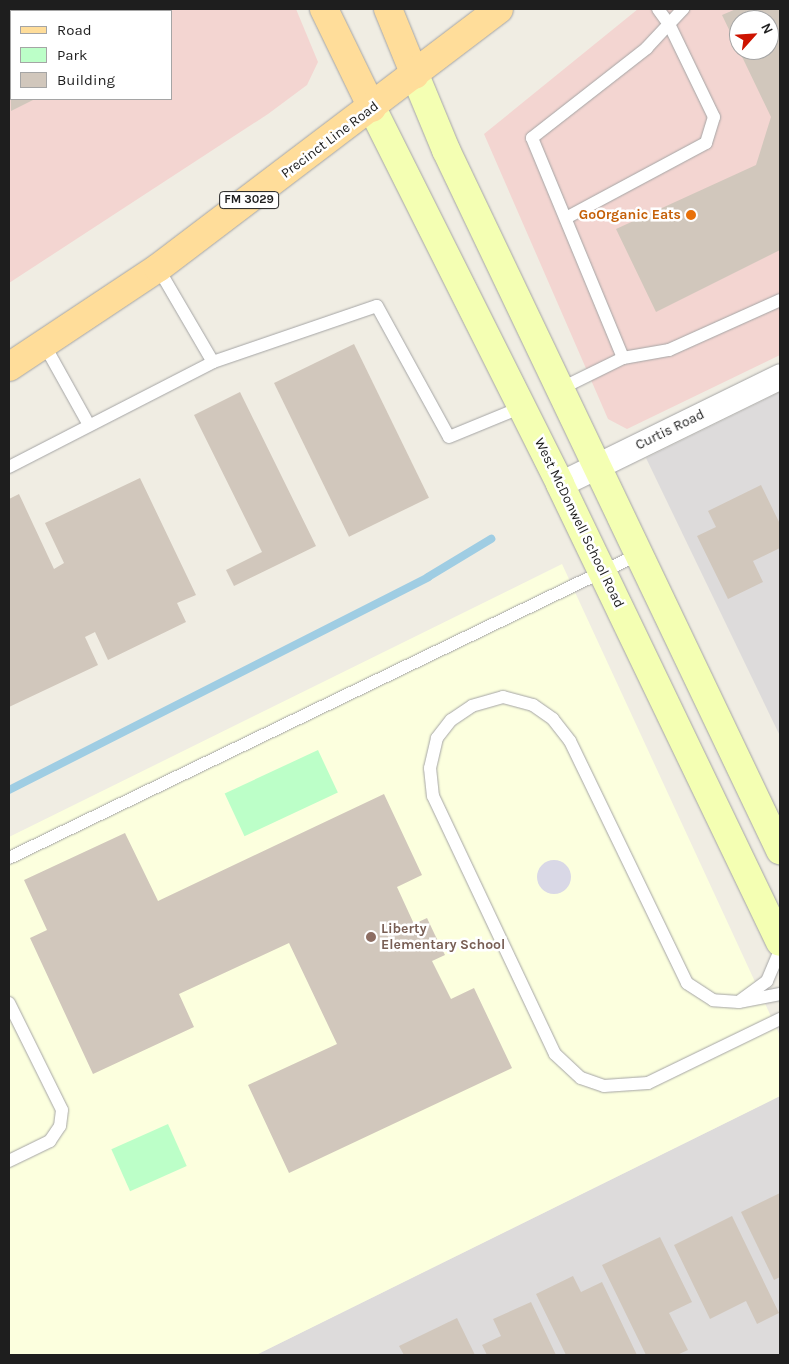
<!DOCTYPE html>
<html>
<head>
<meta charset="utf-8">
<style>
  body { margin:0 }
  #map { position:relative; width:789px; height:1364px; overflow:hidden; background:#f0ede3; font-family:Karla,sans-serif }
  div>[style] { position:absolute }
  .residential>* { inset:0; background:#dddbdb }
  .commercial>* { inset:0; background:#f3d5d1 }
  .education>* { inset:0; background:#fcffde }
  .park>* { inset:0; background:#bcffc8; transform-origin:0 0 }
  .plaza>* { inset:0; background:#d9d8e6 }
  .round { border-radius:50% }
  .stream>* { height:8px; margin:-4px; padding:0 4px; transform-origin:4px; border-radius:4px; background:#9fcde3 }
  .building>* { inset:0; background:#d1c7bc; transform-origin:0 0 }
  .roads { filter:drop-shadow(0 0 1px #a5a5a5) drop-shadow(0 0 1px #a5a5a5) }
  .lane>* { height:12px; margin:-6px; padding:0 6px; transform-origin:6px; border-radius:6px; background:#fff }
  .street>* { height:25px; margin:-12.5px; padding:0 12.5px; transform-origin:12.5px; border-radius:12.5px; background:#fff }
  .secondary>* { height:28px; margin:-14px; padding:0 14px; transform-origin:14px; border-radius:14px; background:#f4ffb3 }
  .primary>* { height:28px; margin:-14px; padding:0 14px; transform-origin:14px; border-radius:14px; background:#ffdd9a }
  .dots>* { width:14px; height:14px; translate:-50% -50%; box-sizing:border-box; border:2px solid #fff; border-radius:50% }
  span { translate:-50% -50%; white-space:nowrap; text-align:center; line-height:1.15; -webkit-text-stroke:5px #fff; paint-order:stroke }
  .shield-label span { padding:1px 4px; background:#fff; border:1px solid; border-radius:4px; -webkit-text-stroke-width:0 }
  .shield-label { font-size:12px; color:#1e1e1e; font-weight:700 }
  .street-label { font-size:14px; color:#1e1e1e }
  .food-label { font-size:14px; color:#c56008; font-weight:700 }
  .right { translate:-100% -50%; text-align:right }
  .education-label { font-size:14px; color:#785e54; font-weight:700 }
  .left { translate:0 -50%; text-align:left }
  .frame { position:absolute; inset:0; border:10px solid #1e1e1e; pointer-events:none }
  .legend { position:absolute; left:10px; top:10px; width:162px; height:90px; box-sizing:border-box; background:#fff; border:1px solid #a5a5a5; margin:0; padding:6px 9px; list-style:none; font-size:15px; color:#1e1e1e }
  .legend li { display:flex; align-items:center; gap:10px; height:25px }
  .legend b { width:25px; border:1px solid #a5a5a5 }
  .north { position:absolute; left:729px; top:10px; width:50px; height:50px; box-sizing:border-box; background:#fff; border:1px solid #a5a5a5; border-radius:50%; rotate:64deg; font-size:14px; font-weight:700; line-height:20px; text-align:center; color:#1e1e1e }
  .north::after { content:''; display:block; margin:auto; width:18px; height:22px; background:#cd1300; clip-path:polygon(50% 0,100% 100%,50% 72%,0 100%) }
</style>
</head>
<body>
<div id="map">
  <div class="residential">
    <i style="clip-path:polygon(780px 392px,780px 736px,646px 458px)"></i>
    <i style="clip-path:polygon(780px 1096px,780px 1355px,256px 1355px)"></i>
  </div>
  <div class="commercial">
    <i style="clip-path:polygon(evenodd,9px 9px,296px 9px,318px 62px,307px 85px,268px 114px,9px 283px,9px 9px,11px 11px,171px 11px,171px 99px,11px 99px,11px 11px)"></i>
    <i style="clip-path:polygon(evenodd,638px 9px,780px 9px,780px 355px,627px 429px,608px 419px,484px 134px,638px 9px,739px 20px,769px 20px,769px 50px,739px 50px,739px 20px)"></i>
  </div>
  <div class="education">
    <i style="clip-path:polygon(562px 564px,780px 1036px,780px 1096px,256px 1355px,9px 1355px,9px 837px)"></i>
  </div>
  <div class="park">
    <i style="left:318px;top:750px;width:47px;height:103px;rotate:65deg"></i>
    <i style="left:168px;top:1124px;width:46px;height:62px;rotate:66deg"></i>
  </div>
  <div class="plaza">
    <i class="round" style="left:537px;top:860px;width:34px;height:34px"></i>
  </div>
  <div class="stream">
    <i style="left:9px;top:790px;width:470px;rotate:-26.9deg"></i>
    <i style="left:428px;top:577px;width:74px;rotate:-31.1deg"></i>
  </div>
  <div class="building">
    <i style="clip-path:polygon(9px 9px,153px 9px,154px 11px,11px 11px,11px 99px,35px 99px,11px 111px)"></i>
    <i style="clip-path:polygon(evenodd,736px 9px,780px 9px,780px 250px,656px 312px,616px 229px,756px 165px,771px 117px,722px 15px,736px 9px,739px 20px,769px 20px,769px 50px,739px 50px,739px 20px)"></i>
    <i style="left:354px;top:344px;width:171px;height:89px;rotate:64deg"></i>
    <i style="clip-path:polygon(240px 392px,316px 546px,234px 586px,226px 570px,262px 552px,194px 415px)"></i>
    <i style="clip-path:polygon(140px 478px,196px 595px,177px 603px,186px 622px,108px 660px,95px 632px,85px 637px,98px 665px,9px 707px,9px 499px,19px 494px,54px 569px,64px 563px,45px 523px)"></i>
    <i style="clip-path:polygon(761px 485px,780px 524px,780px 548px,753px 561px,763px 582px,728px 599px,697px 536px,716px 527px,708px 511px)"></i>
    <i style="clip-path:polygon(384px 794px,422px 875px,397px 887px,414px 924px,427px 918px,435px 935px,445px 955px,432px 961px,451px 999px,474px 988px,512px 1068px,289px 1173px,248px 1085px,337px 1044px,289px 943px,179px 994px,194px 1027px,93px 1074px,30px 938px,47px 930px,24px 880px,125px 833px,158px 901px)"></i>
    <i style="clip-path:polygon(780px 1193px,780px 1277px,774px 1280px,741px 1212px)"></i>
    <i style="clip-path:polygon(732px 1216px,779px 1313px,757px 1324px,746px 1301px,710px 1319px,674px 1245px)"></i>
    <i style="clip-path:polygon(660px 1237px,692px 1302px,669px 1313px,688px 1350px,677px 1355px,646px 1355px,602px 1265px)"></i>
    <i style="clip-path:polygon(573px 1276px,581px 1292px,602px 1282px,637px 1355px,566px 1355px,536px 1294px)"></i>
    <i style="clip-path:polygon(531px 1302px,556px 1355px,487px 1355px,482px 1345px,501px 1336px,493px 1319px)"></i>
    <i style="clip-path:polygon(457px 1318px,475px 1355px,404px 1355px,399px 1346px)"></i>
  </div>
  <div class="roads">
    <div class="lane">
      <i style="left:658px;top:9px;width:19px;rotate:54deg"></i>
      <i style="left:669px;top:24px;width:21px;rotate:-47deg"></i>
      <i style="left:566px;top:218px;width:159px;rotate:-28.2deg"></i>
      <i style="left:706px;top:143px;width:27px;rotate:-73deg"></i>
      <i style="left:714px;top:117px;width:103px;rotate:-115.8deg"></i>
      <i style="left:669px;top:24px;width:33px;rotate:133deg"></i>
      <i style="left:647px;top:48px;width:146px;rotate:142deg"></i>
      <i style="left:532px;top:138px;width:238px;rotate:67.5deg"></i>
      <i style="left:158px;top:268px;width:109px;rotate:59.7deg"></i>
      <i style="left:213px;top:362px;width:173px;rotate:-18.9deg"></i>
      <i style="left:377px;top:306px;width:149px;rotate:61.2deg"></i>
      <i style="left:449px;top:437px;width:79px;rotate:-22.3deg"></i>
      <i style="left:45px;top:346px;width:90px;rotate:60.9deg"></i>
      <i style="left:560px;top:389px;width:70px;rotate:-26.2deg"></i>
      <i style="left:623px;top:358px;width:47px;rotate:-9.9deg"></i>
      <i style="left:669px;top:350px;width:122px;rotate:-24.2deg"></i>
      <i style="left:9px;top:467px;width:229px;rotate:-27.2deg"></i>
      <i style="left:9px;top:858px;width:700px;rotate:-25.76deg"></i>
      <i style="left:780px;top:994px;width:42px;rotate:169deg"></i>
      <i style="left:739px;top:1002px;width:26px;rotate:-176deg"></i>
      <i style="left:713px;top:1000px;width:31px;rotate:-147deg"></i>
      <i style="left:687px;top:983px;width:269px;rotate:-115.8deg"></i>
      <i style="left:570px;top:741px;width:28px;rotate:-128deg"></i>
      <i style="left:553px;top:719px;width:24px;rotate:-145deg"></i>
      <i style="left:533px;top:705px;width:31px;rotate:-165deg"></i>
      <i style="left:503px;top:697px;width:32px;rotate:164deg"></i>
      <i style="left:472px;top:706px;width:25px;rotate:146deg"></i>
      <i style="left:451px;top:720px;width:23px;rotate:128deg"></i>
      <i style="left:437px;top:738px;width:31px;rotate:103deg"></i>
      <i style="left:430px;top:768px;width:28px;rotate:84deg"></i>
      <i style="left:433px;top:796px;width:285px;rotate:64.7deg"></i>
      <i style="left:555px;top:1054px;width:35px;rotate:43deg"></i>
      <i style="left:581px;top:1078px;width:24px;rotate:19deg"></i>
      <i style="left:604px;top:1086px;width:44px;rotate:-3.9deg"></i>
      <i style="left:648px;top:1083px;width:147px;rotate:-25.9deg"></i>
      <i style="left:741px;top:1000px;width:32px;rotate:-36deg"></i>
      <i style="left:767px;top:981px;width:34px;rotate:-67deg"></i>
      <i style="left:9px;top:1003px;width:119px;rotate:63.6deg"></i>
      <i style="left:62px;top:1110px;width:16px;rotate:97deg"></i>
      <i style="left:60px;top:1126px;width:18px;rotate:124deg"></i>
      <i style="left:50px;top:1141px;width:46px;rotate:154deg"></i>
    </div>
    <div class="street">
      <i style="left:560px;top:484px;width:245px;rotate:-26.1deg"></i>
    </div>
    <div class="secondary">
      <i style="left:415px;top:75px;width:81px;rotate:67.5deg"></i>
      <i style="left:446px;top:150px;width:776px;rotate:64.49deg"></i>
      <i style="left:372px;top:108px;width:420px;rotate:63.4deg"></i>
      <i style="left:560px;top:484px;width:508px;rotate:64.34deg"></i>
    </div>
    <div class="primary">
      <i style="left:324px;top:9px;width:110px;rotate:64.1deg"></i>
      <i style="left:388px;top:9px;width:71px;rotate:67.8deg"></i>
      <i style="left:9px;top:367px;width:179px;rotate:-33.6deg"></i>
      <i style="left:158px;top:268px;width:428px;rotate:-37.2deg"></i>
    </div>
  </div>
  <div class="dots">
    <i style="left:691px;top:215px;background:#e8710a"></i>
    <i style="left:371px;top:937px;background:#8d6e63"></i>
  </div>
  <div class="shield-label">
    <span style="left:249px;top:200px">FM 3029</span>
  </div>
  <div class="street-label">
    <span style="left:330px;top:140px;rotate:-37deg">Precinct Line Road</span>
    <span style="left:670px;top:430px;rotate:-26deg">Curtis Road</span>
    <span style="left:579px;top:523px;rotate:64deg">West McDonwell School Road</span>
  </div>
  <div class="food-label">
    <span class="right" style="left:681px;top:215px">GoOrganic Eats</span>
  </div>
  <div class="education-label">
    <span class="left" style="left:381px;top:937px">Liberty<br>Elementary School</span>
  </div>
  <div class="frame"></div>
  <ul class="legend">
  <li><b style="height:6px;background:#ffdd9a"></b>Road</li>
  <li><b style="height:14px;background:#bcffc8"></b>Park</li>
  <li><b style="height:14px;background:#d1c7bc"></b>Building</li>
  </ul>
  <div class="north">N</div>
</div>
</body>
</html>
